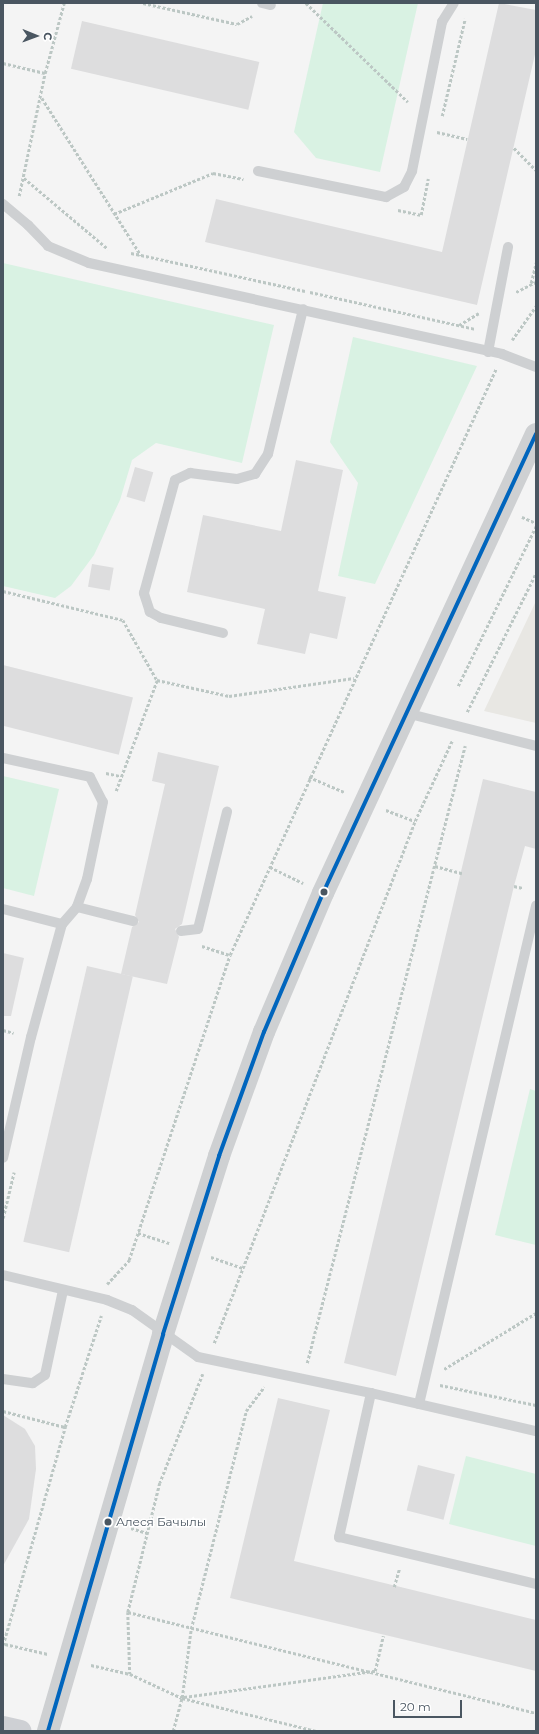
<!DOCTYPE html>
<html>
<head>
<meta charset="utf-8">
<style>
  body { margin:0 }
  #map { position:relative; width:539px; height:1734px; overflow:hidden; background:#f4f4f4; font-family:Montserrat,sans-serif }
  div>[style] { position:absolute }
  .commercial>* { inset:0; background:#e8e7e3 }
  .green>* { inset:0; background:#d9f2e3 }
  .building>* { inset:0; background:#ddddde; transform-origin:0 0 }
  .path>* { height:2.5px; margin-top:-1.25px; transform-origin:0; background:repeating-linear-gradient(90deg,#bcc7c4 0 3px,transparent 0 5px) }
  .service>* { height:10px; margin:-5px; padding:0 5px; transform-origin:5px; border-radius:5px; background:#ced0d2 }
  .tertiary>* { height:22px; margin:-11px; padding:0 11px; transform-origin:11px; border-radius:11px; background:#ced0d2 }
  .secondary>* { height:22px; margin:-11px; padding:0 11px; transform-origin:11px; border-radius:11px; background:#ced0d4 }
  .bus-1>* { height:4px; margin:-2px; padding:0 2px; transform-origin:2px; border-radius:2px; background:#0065bd }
  .dots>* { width:11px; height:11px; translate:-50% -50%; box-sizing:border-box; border:2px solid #fff; border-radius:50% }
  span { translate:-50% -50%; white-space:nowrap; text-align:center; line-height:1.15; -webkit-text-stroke:3px #fff; paint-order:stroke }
  .bus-label { font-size:12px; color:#4a5661 }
  .left { translate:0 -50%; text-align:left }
  .frame { position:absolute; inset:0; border:4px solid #4a5661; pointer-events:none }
  .north { position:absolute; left:16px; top:16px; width:40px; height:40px; -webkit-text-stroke:3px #fff; paint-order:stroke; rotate:91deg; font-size:11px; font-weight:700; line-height:16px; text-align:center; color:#4a5661 }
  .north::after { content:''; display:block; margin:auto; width:14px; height:18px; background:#4a5661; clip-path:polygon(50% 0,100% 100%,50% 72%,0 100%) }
  .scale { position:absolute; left:393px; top:1700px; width:69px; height:18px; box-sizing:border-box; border:2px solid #4a5661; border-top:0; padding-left:5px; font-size:12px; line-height:14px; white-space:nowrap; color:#4a5661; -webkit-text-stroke:3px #fff; paint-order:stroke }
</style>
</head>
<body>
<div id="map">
  <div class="commercial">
    <i style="clip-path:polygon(536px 601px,536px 723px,484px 711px)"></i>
  </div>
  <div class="green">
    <i style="clip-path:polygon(323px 3px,418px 3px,380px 172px,316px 158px,294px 132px)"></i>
    <i style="clip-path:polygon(3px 263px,274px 325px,242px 463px,156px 443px,132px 460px,120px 500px,94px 555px,71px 586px,55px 598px,3px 586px)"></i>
    <i style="clip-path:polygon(353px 337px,477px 366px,375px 584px,338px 576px,358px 483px,330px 442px)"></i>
    <i style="clip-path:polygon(3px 776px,59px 789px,34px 896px,3px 888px)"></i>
    <i style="clip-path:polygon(530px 1089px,536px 1091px,536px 1245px,495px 1235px)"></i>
    <i style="clip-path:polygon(466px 1456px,536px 1474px,536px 1546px,449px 1524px)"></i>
  </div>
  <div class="building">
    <i style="clip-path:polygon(499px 3px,536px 10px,536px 50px,477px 305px,205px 242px,216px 199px,442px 252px)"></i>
    <i style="left:82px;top:21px;width:182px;height:49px;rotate:13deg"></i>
    <i style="clip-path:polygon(296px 460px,343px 470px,318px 591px,346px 597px,337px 639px,310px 633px,305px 654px,257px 644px,265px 609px,187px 592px,203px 515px,281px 531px)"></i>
    <i style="left:135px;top:467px;width:19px;height:31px;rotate:16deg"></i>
    <i style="left:92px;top:564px;width:22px;height:23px;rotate:10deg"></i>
    <i style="left:3px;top:665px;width:134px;height:59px;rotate:14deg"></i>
    <i style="clip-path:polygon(158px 752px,219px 766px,182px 924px,175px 929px,179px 937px,167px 984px,121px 974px,132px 927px,139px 922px,135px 915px,165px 784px,152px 781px)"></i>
    <i style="clip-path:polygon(483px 779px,536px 792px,536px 849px,525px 846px,514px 886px,396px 1376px,344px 1363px)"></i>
    <i style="clip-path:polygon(3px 953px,24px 958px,11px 1016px,3px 1016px)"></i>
    <i style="left:87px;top:966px;width:47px;height:283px;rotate:13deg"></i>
    <i style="clip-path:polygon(278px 1398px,330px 1410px,294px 1561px,536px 1620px,536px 1671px,230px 1598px)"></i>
    <i style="clip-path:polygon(3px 1415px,25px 1429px,35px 1446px,36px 1469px,29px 1519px,3px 1566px)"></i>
    <i style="left:418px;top:1465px;width:38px;height:47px;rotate:14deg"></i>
  </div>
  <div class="path">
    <i style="left:143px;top:3px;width:96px;rotate:12.6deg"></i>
    <i style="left:237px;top:24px;width:17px;rotate:-28deg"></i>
    <i style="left:306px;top:3px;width:142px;rotate:44.1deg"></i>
    <i style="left:3px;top:63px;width:43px;rotate:13.4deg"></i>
    <i style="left:42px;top:98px;width:186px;rotate:57.8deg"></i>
    <i style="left:141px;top:255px;width:168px;rotate:12.4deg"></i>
    <i style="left:442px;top:116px;width:100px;rotate:-76.7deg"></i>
    <i style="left:437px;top:132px;width:31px;rotate:13deg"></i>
    <i style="left:514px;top:148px;width:31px;rotate:45deg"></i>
    <i style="left:24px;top:178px;width:110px;rotate:40.2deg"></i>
    <i style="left:19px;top:196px;width:126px;rotate:-78.1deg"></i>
    <i style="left:45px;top:73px;width:73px;rotate:-74.8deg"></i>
    <i style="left:398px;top:210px;width:24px;rotate:12deg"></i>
    <i style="left:421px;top:215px;width:37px;rotate:-79deg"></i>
    <i style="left:114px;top:214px;width:107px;rotate:-22.5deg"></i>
    <i style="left:213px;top:173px;width:31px;rotate:11deg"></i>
    <i style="left:131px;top:253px;width:10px;rotate:11deg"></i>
    <i style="left:531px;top:283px;width:21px;rotate:-76deg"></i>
    <i style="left:310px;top:292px;width:169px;rotate:12.6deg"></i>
    <i style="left:516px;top:292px;width:22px;rotate:-27deg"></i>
    <i style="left:459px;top:325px;width:23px;rotate:-31deg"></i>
    <i style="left:512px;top:340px;width:42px;rotate:-54.8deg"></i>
    <i style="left:522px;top:517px;width:15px;rotate:23deg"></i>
    <i style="left:3px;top:591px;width:123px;rotate:13.6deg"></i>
    <i style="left:123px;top:620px;width:69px;rotate:60.5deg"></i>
    <i style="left:157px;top:680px;width:74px;rotate:12.5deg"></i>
    <i style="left:229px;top:696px;width:126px;rotate:-8.2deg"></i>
    <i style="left:458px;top:686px;width:178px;rotate:-64deg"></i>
    <i style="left:467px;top:712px;width:155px;rotate:-63.6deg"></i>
    <i style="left:106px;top:773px;width:14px;rotate:12deg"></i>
    <i style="left:309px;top:777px;width:38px;rotate:23deg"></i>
    <i style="left:116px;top:791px;width:118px;rotate:-69.7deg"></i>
    <i style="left:386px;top:810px;width:31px;rotate:21deg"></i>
    <i style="left:435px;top:866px;width:28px;rotate:15deg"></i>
    <i style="left:270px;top:867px;width:37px;rotate:26deg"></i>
    <i style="left:514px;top:886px;width:9px;rotate:13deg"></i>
    <i style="left:202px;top:946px;width:29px;rotate:18deg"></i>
    <i style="left:3px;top:1030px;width:11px;rotate:15deg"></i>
    <i style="left:3px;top:1218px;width:47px;rotate:-76.6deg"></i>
    <i style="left:138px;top:1233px;width:33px;rotate:18deg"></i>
    <i style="left:211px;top:1257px;width:34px;rotate:19deg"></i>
    <i style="left:107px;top:1284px;width:33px;rotate:-47deg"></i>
    <i style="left:129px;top:1260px;width:321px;rotate:-71.7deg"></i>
    <i style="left:230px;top:955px;width:644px;rotate:-65.59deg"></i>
    <i style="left:214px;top:1343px;width:559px;rotate:-68.94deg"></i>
    <i style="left:415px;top:821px;width:88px;rotate:-65.2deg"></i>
    <i style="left:307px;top:1363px;width:637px;rotate:-75.64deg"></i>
    <i style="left:444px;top:1369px;width:108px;rotate:-31.3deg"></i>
    <i style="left:203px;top:1374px;width:117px;rotate:111.5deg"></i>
    <i style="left:160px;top:1483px;width:133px;rotate:103.9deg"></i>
    <i style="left:128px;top:1612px;width:62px;rotate:88.2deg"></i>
    <i style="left:130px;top:1674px;width:57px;rotate:24.8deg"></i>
    <i style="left:182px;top:1698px;width:138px;rotate:13.8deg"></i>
    <i style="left:440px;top:1385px;width:98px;rotate:11.8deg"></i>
    <i style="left:3px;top:1411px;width:64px;rotate:14.5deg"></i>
    <i style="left:131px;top:1528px;width:17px;rotate:17deg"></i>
    <i style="left:394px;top:1587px;width:19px;rotate:-74deg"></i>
    <i style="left:128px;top:1612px;width:420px;rotate:13.9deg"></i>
    <i style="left:5px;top:1644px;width:44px;rotate:13.1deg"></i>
    <i style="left:3px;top:1645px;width:227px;rotate:-74.1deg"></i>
    <i style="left:65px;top:1427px;width:117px;rotate:-72deg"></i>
    <i style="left:91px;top:1665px;width:40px;rotate:13deg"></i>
    <i style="left:184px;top:1697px;width:193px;rotate:-7.8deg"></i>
    <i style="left:375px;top:1671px;width:36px;rotate:-77deg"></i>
    <i style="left:173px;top:1731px;width:34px;rotate:-75deg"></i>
    <i style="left:182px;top:1698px;width:70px;rotate:-82.6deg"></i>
    <i style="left:191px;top:1629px;width:225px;rotate:-75.8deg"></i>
    <i style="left:246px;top:1411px;width:30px;rotate:-53deg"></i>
  </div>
  <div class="service">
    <i style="left:262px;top:3px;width:9px;rotate:13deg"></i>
    <i style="left:258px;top:171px;width:131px;rotate:11.5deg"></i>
    <i style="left:386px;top:197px;width:21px;rotate:-29deg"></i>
    <i style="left:404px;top:187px;width:18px;rotate:-63deg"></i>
    <i style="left:412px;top:171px;width:152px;rotate:-78.6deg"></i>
    <i style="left:442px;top:22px;width:22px;rotate:-58deg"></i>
    <i style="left:3px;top:204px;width:33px;rotate:40deg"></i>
    <i style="left:28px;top:225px;width:29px;rotate:46deg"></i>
    <i style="left:48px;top:246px;width:44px;rotate:22.5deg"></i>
    <i style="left:89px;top:263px;width:423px;rotate:12.4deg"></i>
    <i style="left:502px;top:354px;width:36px;rotate:21deg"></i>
    <i style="left:488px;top:352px;width:107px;rotate:-79.2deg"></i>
    <i style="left:223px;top:633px;width:64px;rotate:-166.4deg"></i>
    <i style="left:161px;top:618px;width:13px;rotate:-151deg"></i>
    <i style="left:150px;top:612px;width:20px;rotate:-108deg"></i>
    <i style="left:144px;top:593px;width:117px;rotate:-74.7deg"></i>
    <i style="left:175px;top:480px;width:17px;rotate:-25deg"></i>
    <i style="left:190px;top:473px;width:47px;rotate:7.3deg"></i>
    <i style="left:237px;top:479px;width:19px;rotate:-16deg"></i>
    <i style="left:255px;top:474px;width:24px;rotate:-57deg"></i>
    <i style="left:268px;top:454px;width:149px;rotate:-76.4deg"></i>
    <i style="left:406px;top:713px;width:134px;rotate:14.2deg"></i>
    <i style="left:3px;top:758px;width:89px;rotate:12.3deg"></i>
    <i style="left:90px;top:777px;width:28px;rotate:63deg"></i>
    <i style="left:103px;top:802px;width:79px;rotate:101.7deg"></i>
    <i style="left:87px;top:879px;width:30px;rotate:110deg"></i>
    <i style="left:77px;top:907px;width:23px;rotate:131deg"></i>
    <i style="left:62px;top:924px;width:117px;rotate:105.3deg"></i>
    <i style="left:31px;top:1037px;width:124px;rotate:103deg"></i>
    <i style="left:77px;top:907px;width:58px;rotate:14deg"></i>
    <i style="left:3px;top:909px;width:61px;rotate:14.3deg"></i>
    <i style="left:181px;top:931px;width:17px;rotate:-7deg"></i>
    <i style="left:198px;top:929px;width:121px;rotate:-76.1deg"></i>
    <i style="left:3px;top:1275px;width:107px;rotate:13.5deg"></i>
    <i style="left:107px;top:1300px;width:27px;rotate:22deg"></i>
    <i style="left:132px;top:1310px;width:81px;rotate:35.5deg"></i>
    <i style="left:198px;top:1357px;width:177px;rotate:11.8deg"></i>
    <i style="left:371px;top:1393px;width:148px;rotate:102.5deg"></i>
    <i style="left:339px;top:1537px;width:203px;rotate:13.4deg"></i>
    <i style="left:3px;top:1379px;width:30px;rotate:8deg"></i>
    <i style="left:33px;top:1383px;width:14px;rotate:-34deg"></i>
    <i style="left:45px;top:1375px;width:87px;rotate:-78deg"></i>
    <i style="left:371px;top:1393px;width:169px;rotate:13deg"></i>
    <i style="left:419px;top:1404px;width:512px;rotate:-76.78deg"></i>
  </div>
  <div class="tertiary">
    <i style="left:48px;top:1731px;width:413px;rotate:-73.8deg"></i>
    <i style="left:163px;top:1334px;width:187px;rotate:-72.5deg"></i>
    <i style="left:219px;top:1156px;width:132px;rotate:-70.1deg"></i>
    <i style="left:264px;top:1032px;width:151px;rotate:-67deg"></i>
    <i style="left:323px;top:893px;width:506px;rotate:-65.11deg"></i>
  </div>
  <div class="secondary">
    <i style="left:3px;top:1727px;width:18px;rotate:13deg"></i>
  </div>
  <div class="bus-1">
    <i style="left:48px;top:1731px;width:413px;rotate:-73.8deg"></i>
    <i style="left:163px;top:1334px;width:187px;rotate:-72.5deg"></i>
    <i style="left:219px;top:1156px;width:132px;rotate:-70.1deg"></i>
    <i style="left:264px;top:1032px;width:151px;rotate:-67deg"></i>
    <i style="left:323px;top:893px;width:506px;rotate:-65.11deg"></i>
  </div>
  <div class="dots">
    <i style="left:324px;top:892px;background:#4a5661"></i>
    <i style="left:108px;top:1522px;background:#4a5661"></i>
  </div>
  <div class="bus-label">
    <span class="left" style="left:116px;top:1522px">Алеся Бачылы</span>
  </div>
  <div class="frame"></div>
  <div class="north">С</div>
  <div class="scale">20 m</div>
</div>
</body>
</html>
